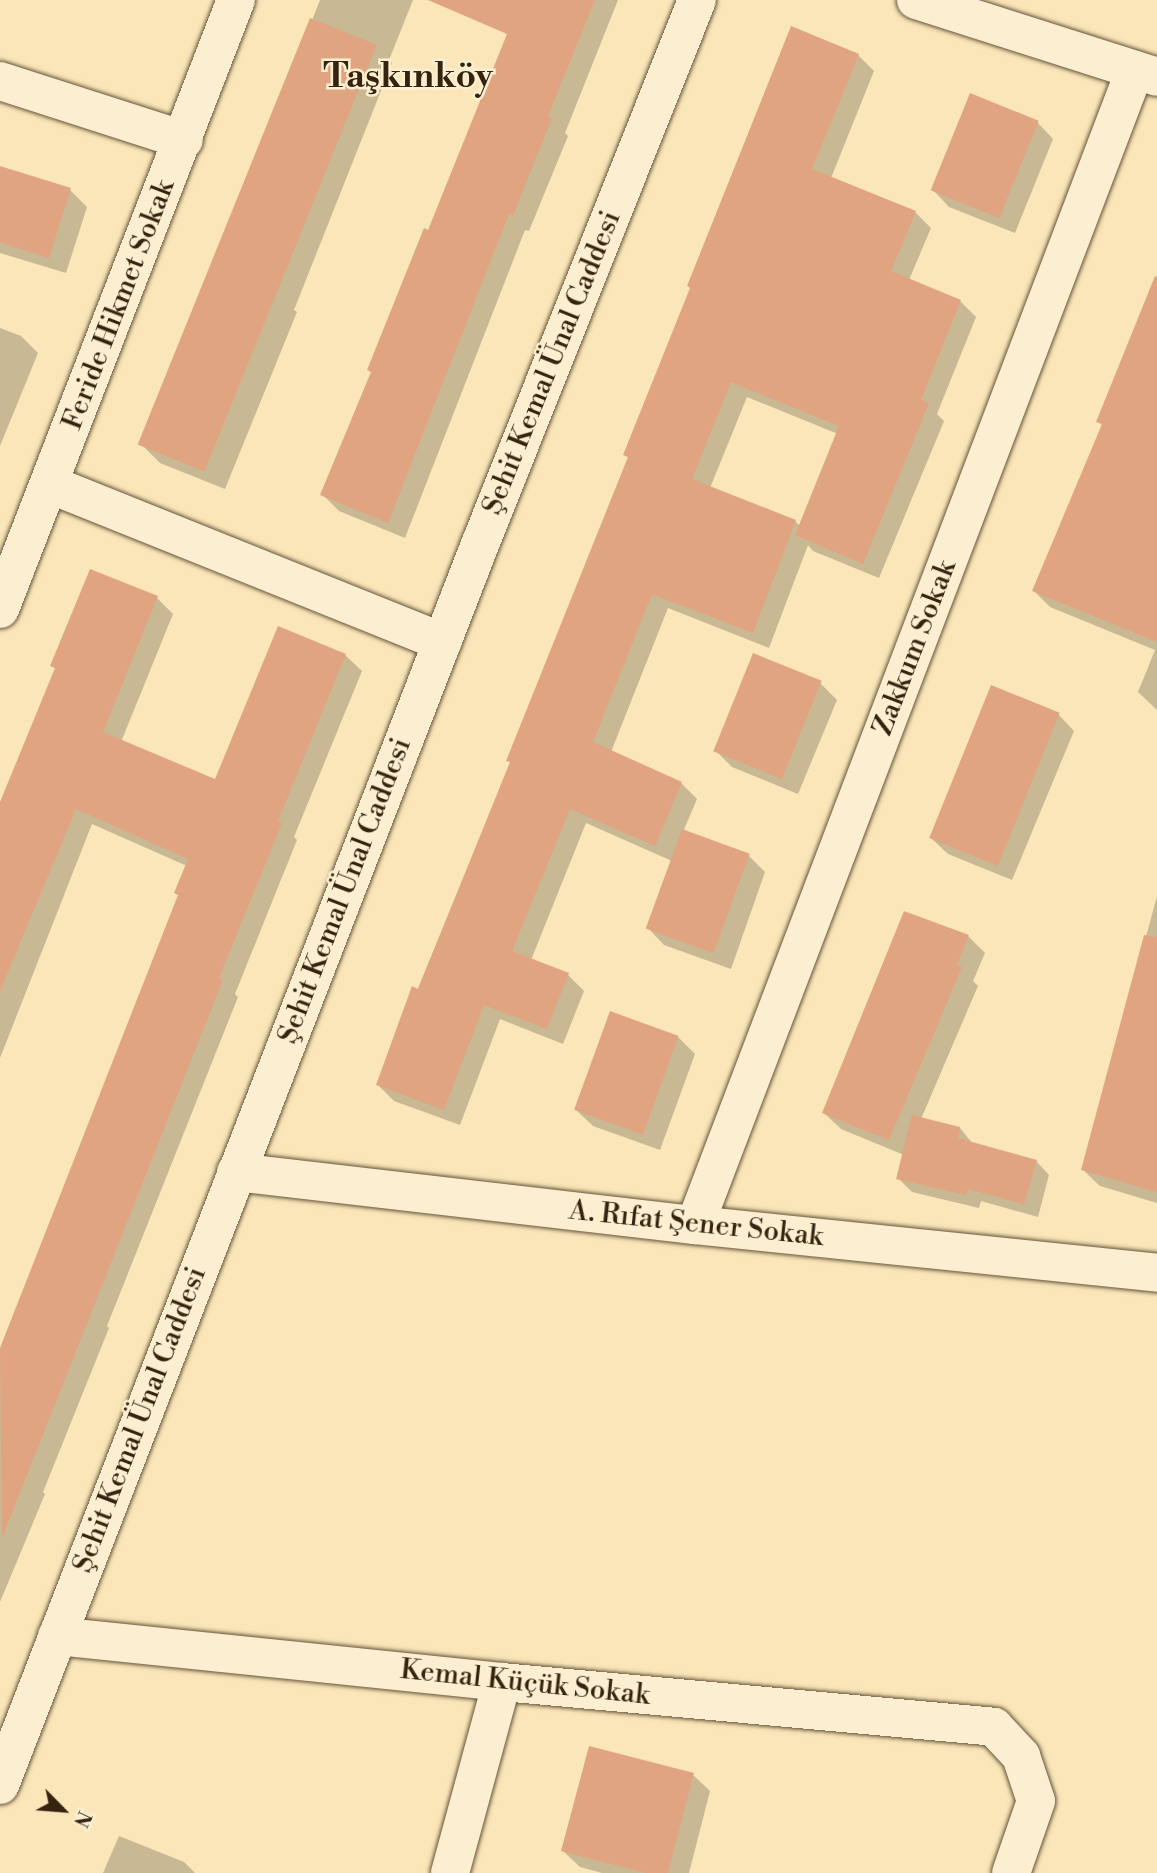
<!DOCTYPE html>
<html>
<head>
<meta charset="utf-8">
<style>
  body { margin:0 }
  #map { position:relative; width:1157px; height:1873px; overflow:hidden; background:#fae6b8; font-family:"Libre Bodoni",serif }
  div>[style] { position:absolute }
  .shadow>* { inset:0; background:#0003 }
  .building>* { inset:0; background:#e1a481; transform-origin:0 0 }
  .roads { filter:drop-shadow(0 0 2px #66543a) drop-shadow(0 0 2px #66543a) }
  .street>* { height:38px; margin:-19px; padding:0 19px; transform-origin:19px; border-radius:19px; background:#fcefd1 }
  .secondary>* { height:38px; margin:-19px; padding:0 19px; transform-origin:19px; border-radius:19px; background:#fcefd1 }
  span { translate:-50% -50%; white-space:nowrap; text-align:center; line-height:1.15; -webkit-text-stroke:5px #fcefd1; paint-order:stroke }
  .street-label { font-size:28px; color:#352310 }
  .district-label { font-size:35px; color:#352310; font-weight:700 }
  .north { position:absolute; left:28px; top:1775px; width:70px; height:70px; -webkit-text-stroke:5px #fcefd1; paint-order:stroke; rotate:115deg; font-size:19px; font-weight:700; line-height:28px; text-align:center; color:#352310 }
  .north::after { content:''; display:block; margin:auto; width:24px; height:32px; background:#352310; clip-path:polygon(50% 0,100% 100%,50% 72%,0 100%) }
</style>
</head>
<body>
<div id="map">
  <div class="shadow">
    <i style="clip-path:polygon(320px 0,413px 0,389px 60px,392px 63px,294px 310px,297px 312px,225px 489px,160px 463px,143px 446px)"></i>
    <i style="clip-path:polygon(518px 0,618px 0,565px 133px,568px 136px,529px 231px,525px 230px,405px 538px,339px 511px,322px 494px,372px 373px,369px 370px,429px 232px,509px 35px)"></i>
    <i style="clip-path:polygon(evenodd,858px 55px,874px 71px,831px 178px,915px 212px,931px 228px,909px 280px,960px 301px,976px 317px,937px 414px,944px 421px,879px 578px,813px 551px,808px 545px,769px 648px,668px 608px,611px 752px,681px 783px,697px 799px,683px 832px,749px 856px,765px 872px,731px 969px,664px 945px,648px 928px,672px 861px,586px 823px,531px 960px,568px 975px,584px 991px,563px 1044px,500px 1019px,460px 1125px,394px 1101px,378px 1085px,511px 763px,629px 459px,625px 454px,858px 55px,747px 397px,838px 434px,801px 527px,795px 521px,710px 488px,747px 397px)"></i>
    <i style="clip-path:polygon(1037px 122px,1053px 139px,1015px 233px,949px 207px,933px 190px)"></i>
    <i style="clip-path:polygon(0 168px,70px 190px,87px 207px,66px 273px,0 253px)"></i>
    <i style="clip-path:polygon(1157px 275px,1157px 710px,1138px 692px,1155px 650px,1050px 607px,1034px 591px,1103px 426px,1098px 421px)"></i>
    <i style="clip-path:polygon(0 328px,21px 336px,38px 353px,0 446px)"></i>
    <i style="clip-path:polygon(157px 598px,173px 614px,121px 742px,215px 781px,345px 655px,362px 671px,294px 837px,297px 840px,235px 994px,238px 997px,107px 1326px,109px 1328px,43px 1492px,45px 1494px,0 1602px,0 1351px,180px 896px,187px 866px,92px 824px,0 1058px,0 809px,56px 669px,53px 666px)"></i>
    <i style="clip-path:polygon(820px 683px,837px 700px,798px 794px,732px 767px,715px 750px)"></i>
    <i style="clip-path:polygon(1058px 714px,1074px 731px,1012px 880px,948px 854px,931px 838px)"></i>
    <i style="clip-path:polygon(1157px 896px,1157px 1203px,1100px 1186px,1083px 1170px)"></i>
    <i style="clip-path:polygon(968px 936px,985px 953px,973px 981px,978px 986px,921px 1119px,960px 1128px,973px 1144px,1036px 1161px,1049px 1175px,1038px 1217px,981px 1201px,979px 1208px,912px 1192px,898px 1178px,904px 1155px,841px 1129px,824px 1113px)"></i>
    <i style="clip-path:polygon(678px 1037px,695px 1054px,660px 1150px,593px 1126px,576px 1110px)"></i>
    <i style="clip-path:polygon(693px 1775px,710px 1791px,689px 1873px,602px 1873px,580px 1867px,563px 1851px)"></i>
    <i style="clip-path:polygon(119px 1836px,184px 1862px,195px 1873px,103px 1873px)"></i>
  </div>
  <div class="building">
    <i style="clip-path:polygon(428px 0,595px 0,548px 116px,552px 118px,513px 216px,509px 214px,388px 523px,320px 495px,371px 372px,367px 370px,424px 228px,428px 230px,507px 34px)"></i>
    <i style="left:310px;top:18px;width:72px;height:460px;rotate:22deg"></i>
    <i style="clip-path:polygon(791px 26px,859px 54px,812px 169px,916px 211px,891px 271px,961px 300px,921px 400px,929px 403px,863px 564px,795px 535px,839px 426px,731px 382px,692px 479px,796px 520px,753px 633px,652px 594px,593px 742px,682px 782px,655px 846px,570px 809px,512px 951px,569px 973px,547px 1029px,484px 1005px,444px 1110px,376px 1085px,412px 986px,418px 989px,510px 762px,506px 761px,628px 457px,623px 455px,690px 288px,687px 286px)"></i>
    <i style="left:970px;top:93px;width:74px;height:105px;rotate:22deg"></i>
    <i style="clip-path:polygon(0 166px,71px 188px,49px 258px,0 242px)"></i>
    <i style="clip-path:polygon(1155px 276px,1157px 277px,1157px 642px,1032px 591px,1102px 424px,1096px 422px)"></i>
    <i style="clip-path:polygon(90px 569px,158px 596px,103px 732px,215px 779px,278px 626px,346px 654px,278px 821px,282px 823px,219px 978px,223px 980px,2px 1538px,0 1348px,178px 895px,174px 893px,188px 859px,76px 809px,0 991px,0 802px,55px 668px,50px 666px)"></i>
    <i style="left:753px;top:653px;width:74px;height:106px;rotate:22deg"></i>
    <i style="left:991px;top:685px;width:74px;height:165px;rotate:22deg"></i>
    <i style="left:682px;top:829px;width:72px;height:106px;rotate:20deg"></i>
    <i style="clip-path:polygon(904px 911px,969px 935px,957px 965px,962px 967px,889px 1140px,822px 1113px)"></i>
    <i style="clip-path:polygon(1144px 935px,1157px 937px,1157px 1192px,1081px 1170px)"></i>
    <i style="left:610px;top:1011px;width:73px;height:105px;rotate:20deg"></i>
    <i style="clip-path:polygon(912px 1115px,960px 1127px,958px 1138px,1037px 1160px,1024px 1204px,968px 1189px,966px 1195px,896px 1179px)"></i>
    <i style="clip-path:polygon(589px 1746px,694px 1773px,668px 1873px,646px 1873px,561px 1851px)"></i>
  </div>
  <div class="roads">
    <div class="street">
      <i style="left:916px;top:0;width:253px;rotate:17.7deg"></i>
      <i style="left:0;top:81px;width:193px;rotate:17.8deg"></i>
      <i style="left:49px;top:484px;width:424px;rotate:21.9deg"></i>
      <i style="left:0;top:609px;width:653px;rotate:-68.82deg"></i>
      <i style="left:236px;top:1172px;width:462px;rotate:6.6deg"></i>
      <i style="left:695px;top:1225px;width:464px;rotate:5.9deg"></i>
      <i style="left:695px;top:1225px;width:1236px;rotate:-69.15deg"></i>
      <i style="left:57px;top:1636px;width:447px;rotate:5.9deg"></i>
      <i style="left:502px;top:1682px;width:494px;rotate:5.2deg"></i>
      <i style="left:994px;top:1727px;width:40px;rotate:47deg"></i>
      <i style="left:1021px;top:1756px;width:47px;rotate:71.6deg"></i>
      <i style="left:1036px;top:1801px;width:76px;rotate:109.1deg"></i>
      <i style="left:450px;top:1873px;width:198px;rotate:-74.8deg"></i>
    </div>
    <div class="secondary">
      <i style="left:0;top:1785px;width:1333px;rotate:-68.85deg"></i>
      <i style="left:481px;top:542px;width:583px;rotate:-68.27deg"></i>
    </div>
  </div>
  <div class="street-label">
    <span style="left:119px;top:305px;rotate:-69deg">Feride Hikmet Sokak</span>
    <span style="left:552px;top:363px;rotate:-68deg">Şehit Kemal Ünal Caddesi</span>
    <span style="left:915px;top:648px;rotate:-69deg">Zakkum Sokak</span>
    <span style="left:345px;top:891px;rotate:-69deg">Şehit Kemal Ünal Caddesi</span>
    <span style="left:696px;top:1224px;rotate:6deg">A. Rıfat Şener Sokak</span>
    <span style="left:140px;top:1420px;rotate:-69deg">Şehit Kemal Ünal Caddesi</span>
    <span style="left:525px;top:1683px;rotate:6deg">Kemal Küçük Sokak</span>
  </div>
  <div class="district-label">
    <span style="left:408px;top:77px">Taşkınköy</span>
  </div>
  <div class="north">N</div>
</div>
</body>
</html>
